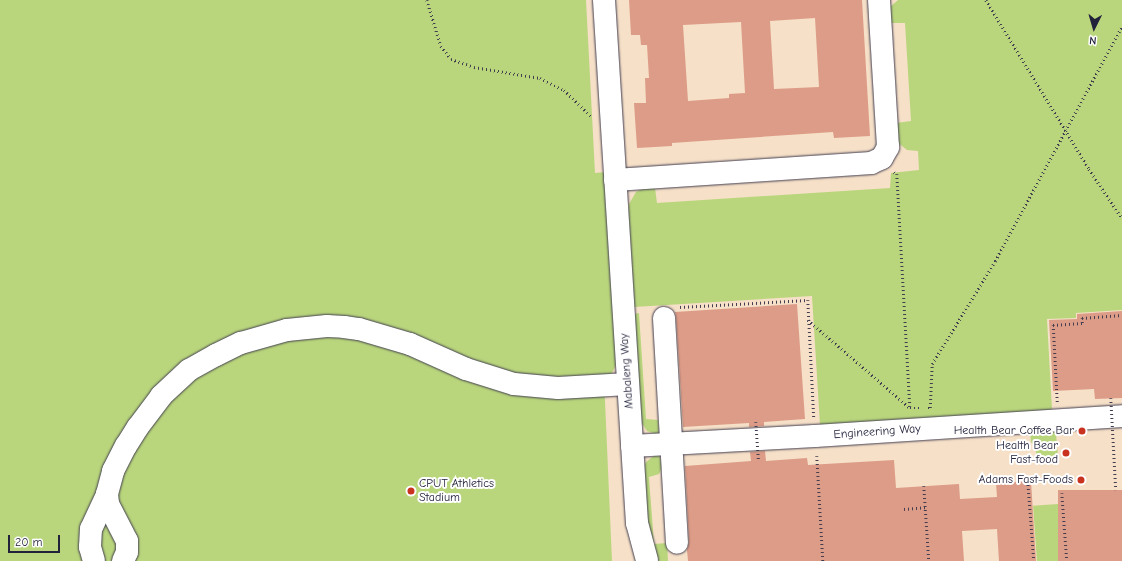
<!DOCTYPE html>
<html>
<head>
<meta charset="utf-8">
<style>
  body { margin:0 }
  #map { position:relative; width:1122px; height:561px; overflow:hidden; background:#f6e0c8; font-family:"Comic Neue",sans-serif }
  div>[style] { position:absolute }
  .green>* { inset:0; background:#b9d67c; transform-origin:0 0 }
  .building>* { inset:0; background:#dd9c87; transform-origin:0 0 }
  .path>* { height:2.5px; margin-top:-1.25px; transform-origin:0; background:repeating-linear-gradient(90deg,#423e50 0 1px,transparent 0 4px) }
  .roads { filter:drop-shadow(0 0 1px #423e50) drop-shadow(0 0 1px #423e50) }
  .minor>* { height:22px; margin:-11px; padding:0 11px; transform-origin:11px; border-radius:11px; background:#fff }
  .path-bridge>* { height:2.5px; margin-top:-1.25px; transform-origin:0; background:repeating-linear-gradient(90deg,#423e50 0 1px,transparent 0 4px) }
  .dots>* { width:11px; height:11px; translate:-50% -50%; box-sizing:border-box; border:2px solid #fff; border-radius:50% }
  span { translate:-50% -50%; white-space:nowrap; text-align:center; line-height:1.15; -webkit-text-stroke:4px #fff; paint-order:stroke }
  .street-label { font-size:12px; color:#22223b }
  .poi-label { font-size:12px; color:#22223b }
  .right { translate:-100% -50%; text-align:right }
  .left { translate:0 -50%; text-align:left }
  .north { position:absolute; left:1074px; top:8px; width:40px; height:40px; -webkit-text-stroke:3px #fff; paint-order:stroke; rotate:185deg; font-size:11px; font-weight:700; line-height:16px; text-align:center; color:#22223b }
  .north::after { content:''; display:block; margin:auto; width:14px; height:18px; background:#22223b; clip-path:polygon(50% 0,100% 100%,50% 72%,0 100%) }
  .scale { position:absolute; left:8px; top:535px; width:52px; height:18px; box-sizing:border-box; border:2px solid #22223b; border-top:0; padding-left:5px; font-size:12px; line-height:14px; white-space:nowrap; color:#22223b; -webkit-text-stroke:3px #fff; paint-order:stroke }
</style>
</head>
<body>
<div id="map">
  <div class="green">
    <i style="clip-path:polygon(0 0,586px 0,595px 173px,606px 172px,616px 365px,612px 373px,604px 378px,612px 561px,0 561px)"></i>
    <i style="clip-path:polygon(898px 0,1122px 0,1122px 310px,1076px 313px,1076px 318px,1047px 319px,1052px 410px,820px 425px,812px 296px,634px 307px,628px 213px,629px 204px,636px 192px,646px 187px,655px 188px,657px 203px,890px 188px,891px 173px,919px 170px,918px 151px,907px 150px,897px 142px,896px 123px,911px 121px,905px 23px,891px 23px,890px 7px)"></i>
    <i style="clip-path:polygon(639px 313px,646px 419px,658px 420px,659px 432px,656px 434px,647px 431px,641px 422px,634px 314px)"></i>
    <i style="clip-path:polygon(1053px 430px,1056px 434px,1058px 456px,1053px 459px,1037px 459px,1035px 446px,1031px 442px,1030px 431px)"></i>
    <i style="clip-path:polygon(655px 455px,660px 457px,662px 467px,659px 474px,649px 477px,654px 544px,667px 543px,668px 561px,659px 561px,657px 556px,647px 519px,643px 468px,646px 462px)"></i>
    <i style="left:1058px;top:504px;width:57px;height:25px;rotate:86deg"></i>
  </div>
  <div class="building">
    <i style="clip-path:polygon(evenodd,629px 0,862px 0,870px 136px,834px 138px,833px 132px,672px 143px,672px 146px,637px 148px,634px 103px,646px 103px,645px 78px,649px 78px,647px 45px,641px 45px,640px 35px,631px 35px,629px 0,815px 18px,819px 87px,774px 89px,770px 21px,815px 18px,629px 0,741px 22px,745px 93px,729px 94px,729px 98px,688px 101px,683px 25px,741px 22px)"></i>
    <i style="clip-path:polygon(797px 304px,805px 419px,764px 422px,764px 426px,749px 427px,749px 423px,683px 427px,676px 317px,675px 312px)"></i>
    <i style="clip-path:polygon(1122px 311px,1122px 398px,1095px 399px,1094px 389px,1053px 391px,1049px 320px,1077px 319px,1077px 314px)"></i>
    <i style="clip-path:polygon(765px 451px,766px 461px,807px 458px,808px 465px,894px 460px,896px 488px,959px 484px,960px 499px,997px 497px,996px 483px,1031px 481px,1036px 561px,999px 561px,997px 529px,962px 531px,964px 561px,688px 561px,687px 550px,689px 542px,685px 466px,751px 461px,750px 452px)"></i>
    <i style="left:1122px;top:490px;width:71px;height:64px;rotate:90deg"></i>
  </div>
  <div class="path">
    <i style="left:427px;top:0;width:48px;rotate:73.1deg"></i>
    <i style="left:441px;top:46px;width:16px;rotate:52deg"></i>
    <i style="left:451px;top:59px;width:24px;rotate:19deg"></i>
    <i style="left:474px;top:67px;width:67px;rotate:9.5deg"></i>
    <i style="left:540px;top:78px;width:27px;rotate:27deg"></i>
    <i style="left:564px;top:90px;width:39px;rotate:44deg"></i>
    <i style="left:986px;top:0;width:198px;rotate:58.6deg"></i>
    <i style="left:1089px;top:169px;width:59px;rotate:56deg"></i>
    <i style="left:894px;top:172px;width:4px;rotate:34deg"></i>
    <i style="left:897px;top:174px;width:233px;rotate:86.8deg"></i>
    <i style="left:680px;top:307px;width:128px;rotate:-3.1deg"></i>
    <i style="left:808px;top:300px;width:117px;rotate:87.1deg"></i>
    <i style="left:808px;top:320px;width:135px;rotate:40.8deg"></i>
    <i style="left:910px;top:408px;width:9px"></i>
    <i style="left:1057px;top:402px;width:77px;rotate:-93deg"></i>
    <i style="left:1053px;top:325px;width:29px;rotate:-4deg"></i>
    <i style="left:1082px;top:323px;width:5px;rotate:-90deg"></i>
    <i style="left:1082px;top:318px;width:40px;rotate:-4.3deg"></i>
    <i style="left:928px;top:408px;width:2px"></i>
    <i style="left:930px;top:408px;width:44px;rotate:-87.4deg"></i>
    <i style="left:932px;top:364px;width:121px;rotate:-58.5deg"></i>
    <i style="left:995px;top:261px;width:267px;rotate:-61.6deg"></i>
    <i style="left:817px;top:456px;width:105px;rotate:86.7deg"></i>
    <i style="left:1028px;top:481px;width:80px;rotate:85.7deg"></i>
    <i style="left:924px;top:486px;width:75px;rotate:86.2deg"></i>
    <i style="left:1062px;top:493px;width:68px;rotate:85.8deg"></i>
    <i style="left:904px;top:509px;width:21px;rotate:-5deg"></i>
  </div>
  <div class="roads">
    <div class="minor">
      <i style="left:604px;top:0;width:524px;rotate:86.39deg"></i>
      <i style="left:637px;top:523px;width:39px;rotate:75deg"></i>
      <i style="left:615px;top:180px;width:257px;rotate:-3.8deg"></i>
      <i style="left:871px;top:163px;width:12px;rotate:-24deg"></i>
      <i style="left:882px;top:158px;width:13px;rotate:-61deg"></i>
      <i style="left:888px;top:147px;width:147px;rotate:-93.5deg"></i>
      <i style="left:664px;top:318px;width:225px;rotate:86.7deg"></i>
      <i style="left:632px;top:446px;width:183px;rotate:-3.1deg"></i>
      <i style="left:815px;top:436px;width:308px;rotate:-3.7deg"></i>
      <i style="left:107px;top:494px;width:10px;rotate:84deg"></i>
      <i style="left:108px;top:504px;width:42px;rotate:62.8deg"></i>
      <i style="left:127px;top:541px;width:11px;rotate:90deg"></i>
      <i style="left:127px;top:552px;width:10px;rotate:114deg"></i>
      <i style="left:94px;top:561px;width:15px;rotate:-106deg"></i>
      <i style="left:90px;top:547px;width:18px;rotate:-87deg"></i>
      <i style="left:91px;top:529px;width:38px;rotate:-65deg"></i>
      <i style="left:107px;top:494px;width:24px;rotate:-75deg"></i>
      <i style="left:113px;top:471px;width:28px;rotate:-63deg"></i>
      <i style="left:126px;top:446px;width:22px;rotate:-58deg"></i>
      <i style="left:138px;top:427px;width:39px;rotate:-53deg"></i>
      <i style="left:161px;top:396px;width:38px;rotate:-43deg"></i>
      <i style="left:189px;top:370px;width:31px;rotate:-29deg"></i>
      <i style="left:216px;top:355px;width:28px;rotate:-26deg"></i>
      <i style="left:241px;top:343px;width:48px;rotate:-15.8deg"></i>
      <i style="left:287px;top:330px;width:40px;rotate:-5.7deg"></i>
      <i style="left:327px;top:326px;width:17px;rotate:3deg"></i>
      <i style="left:344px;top:327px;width:15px;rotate:8deg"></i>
      <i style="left:359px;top:329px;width:53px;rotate:16.4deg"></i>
      <i style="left:410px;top:344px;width:61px;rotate:24.1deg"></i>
      <i style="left:466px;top:369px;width:50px;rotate:17.4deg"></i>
      <i style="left:514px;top:384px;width:44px;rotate:5.2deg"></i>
      <i style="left:558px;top:388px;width:70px;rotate:-3.3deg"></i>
    </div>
  </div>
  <div class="path-bridge">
    <i style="left:1111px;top:398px;width:92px;rotate:86.9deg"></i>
    <i style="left:756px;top:422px;width:39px;rotate:86deg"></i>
  </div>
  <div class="dots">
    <i style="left:1082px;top:431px;background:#c8321e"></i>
    <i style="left:1066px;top:453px;background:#c8321e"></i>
    <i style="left:1081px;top:480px;background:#c8321e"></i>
    <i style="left:411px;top:491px;background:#c8321e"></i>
  </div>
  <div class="street-label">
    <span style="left:627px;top:371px;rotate:-94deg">Mabaleng Way</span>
    <span style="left:877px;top:432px;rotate:-4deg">Engineering Way</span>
  </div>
  <div class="poi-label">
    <span class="right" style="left:1074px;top:431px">Health Bear Coffee Bar</span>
    <span class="right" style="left:1058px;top:453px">Health Bear<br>Fast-food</span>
    <span class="right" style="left:1073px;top:480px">Adams Fast-Foods</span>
    <span class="left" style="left:419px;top:491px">CPUT Athletics<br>Stadium</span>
  </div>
  <div class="north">N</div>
  <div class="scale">20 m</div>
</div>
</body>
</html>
